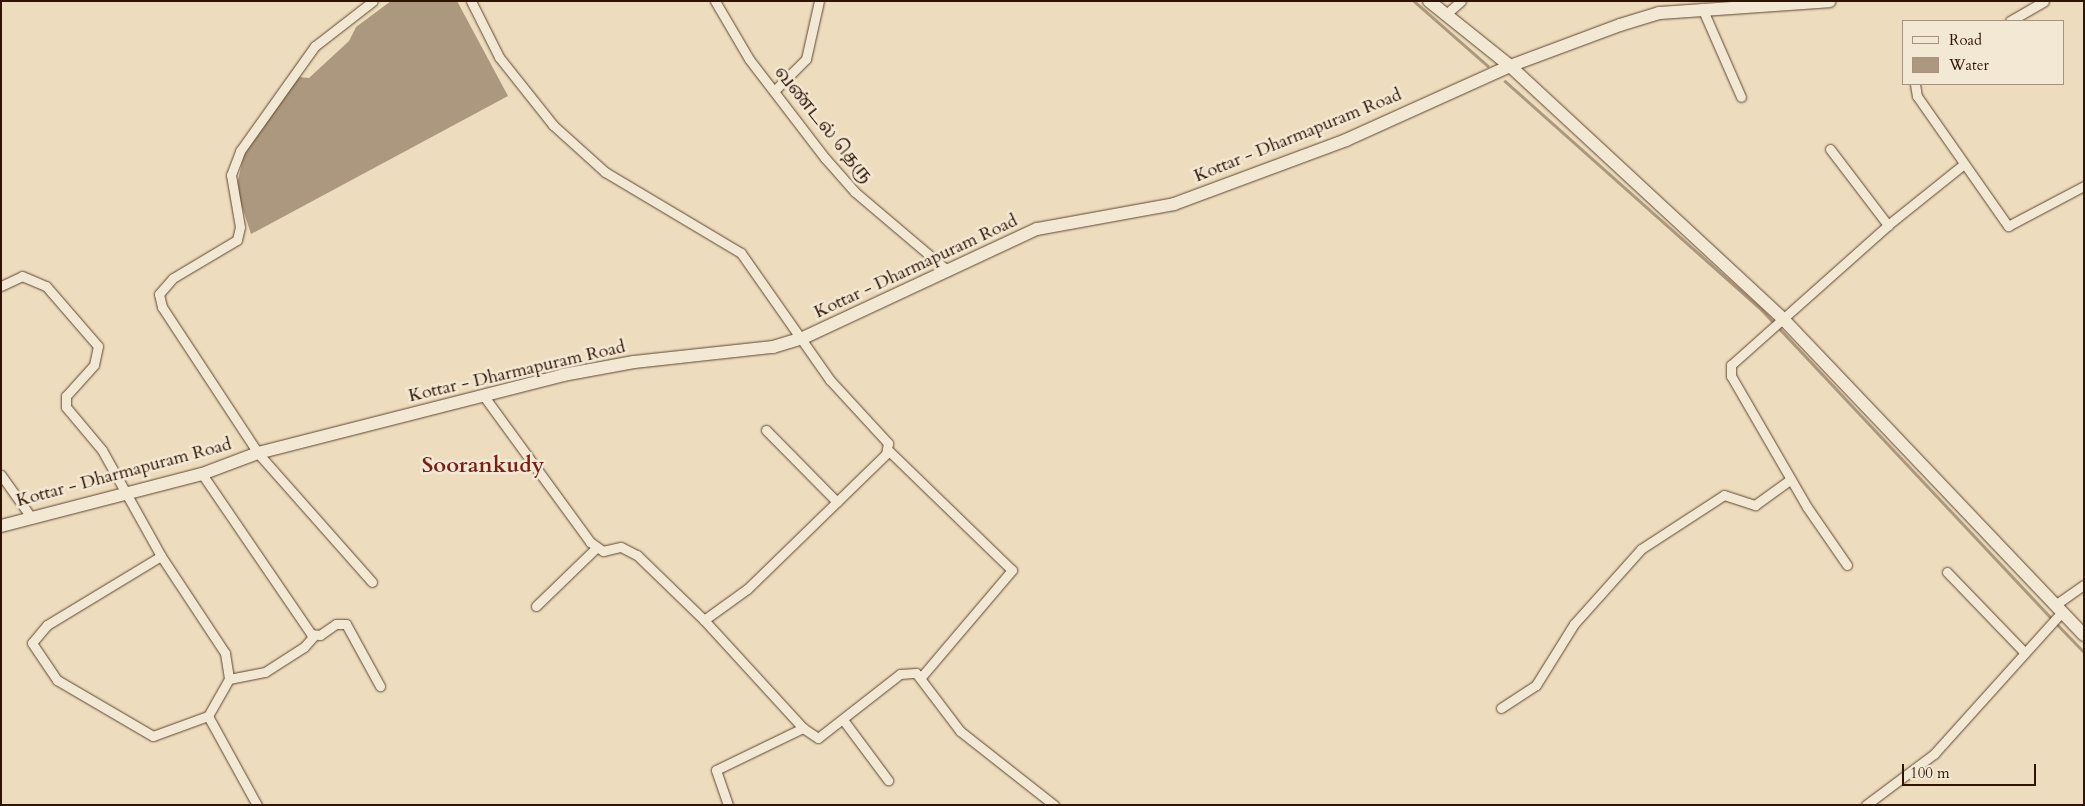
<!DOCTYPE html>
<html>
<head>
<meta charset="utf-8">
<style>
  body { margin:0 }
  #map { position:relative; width:2085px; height:806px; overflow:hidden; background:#eddcbd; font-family:Cardo,"Noto Serif Tamil",serif }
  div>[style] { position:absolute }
  .water>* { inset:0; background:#ac987e }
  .stream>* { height:2.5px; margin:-1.25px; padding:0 1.25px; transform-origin:1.25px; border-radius:1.25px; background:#ac987e }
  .roads { filter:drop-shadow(0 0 1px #5e4632) drop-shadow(0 0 1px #5e4632) }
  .street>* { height:9px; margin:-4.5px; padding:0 4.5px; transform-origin:4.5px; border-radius:4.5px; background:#f3e8d4 }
  .secondary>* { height:12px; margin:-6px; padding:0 6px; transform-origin:6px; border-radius:6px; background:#f3e8d4 }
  span { translate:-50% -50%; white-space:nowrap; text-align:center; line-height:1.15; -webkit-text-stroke:5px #f3e8d4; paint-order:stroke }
  .street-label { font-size:18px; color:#2f1403 }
  .district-label { font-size:22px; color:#7a1f14; font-weight:700 }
  .frame { position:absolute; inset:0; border:2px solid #2f1403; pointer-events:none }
  .legend { position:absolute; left:1902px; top:20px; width:162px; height:65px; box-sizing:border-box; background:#f3e8d4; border:1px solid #a59380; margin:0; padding:6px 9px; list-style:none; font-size:15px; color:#2f1403 }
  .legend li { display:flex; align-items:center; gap:10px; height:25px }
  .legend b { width:25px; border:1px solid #a59380 }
  .scale { position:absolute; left:1902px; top:764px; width:134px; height:22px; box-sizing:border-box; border:2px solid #2f1403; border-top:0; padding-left:6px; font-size:15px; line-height:18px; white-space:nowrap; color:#2f1403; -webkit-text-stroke:4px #f3e8d4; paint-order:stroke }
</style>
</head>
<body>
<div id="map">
  <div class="water">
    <i style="clip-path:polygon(391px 1px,457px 1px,508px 96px,251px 234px,236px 188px,244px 155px,299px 77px,309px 78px,349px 41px,356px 27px)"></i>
  </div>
  <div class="stream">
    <i style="left:1414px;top:1px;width:98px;rotate:41.3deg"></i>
    <i style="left:1505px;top:81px;width:344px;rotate:41.7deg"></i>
    <i style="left:1762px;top:310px;width:424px;rotate:46.8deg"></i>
    <i style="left:2056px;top:623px;width:40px;rotate:46deg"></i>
  </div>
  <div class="roads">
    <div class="street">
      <i style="left:471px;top:1px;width:63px;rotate:63.4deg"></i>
      <i style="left:499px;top:57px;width:87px;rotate:51.5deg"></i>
      <i style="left:553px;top:125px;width:70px;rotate:42.1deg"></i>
      <i style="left:605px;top:172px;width:158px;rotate:30.8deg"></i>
      <i style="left:741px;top:253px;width:155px;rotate:55deg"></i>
      <i style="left:830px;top:380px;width:86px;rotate:47.4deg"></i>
      <i style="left:888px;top:443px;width:11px;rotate:100deg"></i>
      <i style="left:886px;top:454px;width:194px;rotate:135.8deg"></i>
      <i style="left:747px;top:589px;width:53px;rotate:144.2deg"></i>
      <i style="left:715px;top:1px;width:67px;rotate:59.6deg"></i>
      <i style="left:749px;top:59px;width:125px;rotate:52.5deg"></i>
      <i style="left:825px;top:158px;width:45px;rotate:48.6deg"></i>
      <i style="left:855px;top:192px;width:122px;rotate:40.3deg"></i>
      <i style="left:1702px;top:8px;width:97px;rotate:66.3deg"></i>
      <i style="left:1445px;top:15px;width:21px;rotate:-41deg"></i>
      <i style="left:2010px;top:21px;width:39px;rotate:-30deg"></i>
      <i style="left:1915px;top:84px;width:12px;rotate:81deg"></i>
      <i style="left:1917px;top:96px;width:159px;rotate:55deg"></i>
      <i style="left:2008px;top:226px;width:86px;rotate:-27.8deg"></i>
      <i style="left:774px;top:91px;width:45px;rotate:-45deg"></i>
      <i style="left:806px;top:59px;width:59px;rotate:-77.4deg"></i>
      <i style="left:1830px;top:149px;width:96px;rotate:52.7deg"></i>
      <i style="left:1px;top:286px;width:23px;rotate:-25deg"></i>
      <i style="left:22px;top:276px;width:26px;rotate:23deg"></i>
      <i style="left:46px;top:286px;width:79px;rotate:49.1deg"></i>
      <i style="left:98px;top:346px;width:19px;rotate:102deg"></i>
      <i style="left:94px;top:365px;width:42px;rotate:132.1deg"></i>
      <i style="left:66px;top:396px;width:11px;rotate:90deg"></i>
      <i style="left:66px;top:407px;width:56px;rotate:50.1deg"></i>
      <i style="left:102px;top:450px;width:121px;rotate:60.9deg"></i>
      <i style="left:161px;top:556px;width:116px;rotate:56.6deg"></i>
      <i style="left:225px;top:653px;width:26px;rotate:81deg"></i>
      <i style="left:229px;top:679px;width:43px;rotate:119.6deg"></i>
      <i style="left:208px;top:716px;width:102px;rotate:61.2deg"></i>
      <i style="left:483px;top:395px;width:182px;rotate:53.9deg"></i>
      <i style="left:590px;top:542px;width:16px;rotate:35deg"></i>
      <i style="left:603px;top:551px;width:18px;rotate:-13deg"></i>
      <i style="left:621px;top:547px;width:18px;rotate:27deg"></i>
      <i style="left:637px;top:555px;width:93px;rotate:44.1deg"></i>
      <i style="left:704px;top:620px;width:147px;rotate:47.5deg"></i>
      <i style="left:803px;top:728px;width:18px;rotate:34deg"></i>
      <i style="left:818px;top:738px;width:104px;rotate:-38deg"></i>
      <i style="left:900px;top:674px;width:16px;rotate:-4deg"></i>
      <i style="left:916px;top:673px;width:73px;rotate:52.8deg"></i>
      <i style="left:960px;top:731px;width:120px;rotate:38.2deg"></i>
      <i style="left:766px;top:430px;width:101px;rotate:45.4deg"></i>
      <i style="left:889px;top:451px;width:171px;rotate:44.1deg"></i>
      <i style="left:1012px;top:570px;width:139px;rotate:130.3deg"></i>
      <i style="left:202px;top:474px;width:194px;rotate:55.7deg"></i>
      <i style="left:311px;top:634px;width:9px;rotate:6deg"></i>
      <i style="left:320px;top:635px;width:19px;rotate:-35deg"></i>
      <i style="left:336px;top:624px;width:10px"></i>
      <i style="left:346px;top:624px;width:71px;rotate:61.3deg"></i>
      <i style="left:1px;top:475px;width:52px;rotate:54.5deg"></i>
      <i style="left:161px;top:556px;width:133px;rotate:148.8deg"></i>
      <i style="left:47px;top:625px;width:23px;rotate:130deg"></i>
      <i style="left:32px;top:643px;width:45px;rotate:56deg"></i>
      <i style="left:57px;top:680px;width:111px;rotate:30.3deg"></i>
      <i style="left:153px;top:736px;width:59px;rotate:-20deg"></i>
      <i style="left:1847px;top:565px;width:70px;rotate:-124.6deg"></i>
      <i style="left:1807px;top:507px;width:151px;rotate:-120.1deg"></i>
      <i style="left:1731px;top:376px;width:11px;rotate:-90deg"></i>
      <i style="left:1731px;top:365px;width:210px;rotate:-41.7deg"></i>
      <i style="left:1888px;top:225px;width:97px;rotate:-38.8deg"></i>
      <i style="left:1947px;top:572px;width:112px;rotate:46.1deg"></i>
      <i style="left:372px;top:582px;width:172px;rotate:-131.5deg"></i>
      <i style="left:258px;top:453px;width:175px;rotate:-123.3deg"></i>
      <i style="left:162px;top:307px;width:13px;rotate:-103deg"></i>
      <i style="left:159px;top:294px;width:21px;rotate:-49deg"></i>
      <i style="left:173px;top:278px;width:74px;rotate:-30.7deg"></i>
      <i style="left:237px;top:240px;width:13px;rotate:-77deg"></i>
      <i style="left:240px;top:227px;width:53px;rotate:-99.8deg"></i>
      <i style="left:231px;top:175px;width:26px;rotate:-69deg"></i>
      <i style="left:240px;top:151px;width:129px;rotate:-54.5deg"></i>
      <i style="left:315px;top:46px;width:73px;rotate:-37.8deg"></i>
      <i style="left:2055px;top:605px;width:35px;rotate:-35deg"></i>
      <i style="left:536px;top:606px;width:83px;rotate:-44deg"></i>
      <i style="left:229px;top:679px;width:37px;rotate:-11deg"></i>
      <i style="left:265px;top:672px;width:46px;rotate:-32.7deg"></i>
      <i style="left:304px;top:647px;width:15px;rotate:-48deg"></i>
      <i style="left:1501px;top:708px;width:42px;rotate:-33.3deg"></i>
      <i style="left:1536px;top:685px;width:72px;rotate:-58.1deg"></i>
      <i style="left:1574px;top:624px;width:101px;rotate:-48.2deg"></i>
      <i style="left:1641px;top:549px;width:99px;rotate:-33deg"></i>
      <i style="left:1724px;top:495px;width:33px;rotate:18deg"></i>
      <i style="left:1755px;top:505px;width:44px;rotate:-35.8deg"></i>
      <i style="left:844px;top:721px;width:74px;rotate:53.3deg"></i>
      <i style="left:728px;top:805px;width:37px;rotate:-109deg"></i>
      <i style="left:716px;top:770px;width:97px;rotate:-25.8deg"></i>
      <i style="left:1866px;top:805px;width:85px;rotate:-36.9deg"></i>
      <i style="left:1934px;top:754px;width:191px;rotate:-48deg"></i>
    </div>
    <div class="secondary">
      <i style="left:1429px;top:1px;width:104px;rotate:38.7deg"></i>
      <i style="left:1510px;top:66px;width:374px;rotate:42.8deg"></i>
      <i style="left:1784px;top:320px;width:435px;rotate:46.4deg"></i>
      <i style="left:1px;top:526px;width:208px;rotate:-14.5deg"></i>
      <i style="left:202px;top:474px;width:60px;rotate:-20.6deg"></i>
      <i style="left:258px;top:453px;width:315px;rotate:-14.3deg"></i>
      <i style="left:563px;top:375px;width:72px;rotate:-10.4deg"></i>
      <i style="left:634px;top:362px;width:140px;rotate:-6.2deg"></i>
      <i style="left:773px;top:347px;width:31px;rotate:-17deg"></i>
      <i style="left:803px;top:338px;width:258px;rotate:-25deg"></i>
      <i style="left:1037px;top:229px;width:139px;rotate:-10.3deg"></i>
      <i style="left:1174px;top:204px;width:184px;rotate:-20.4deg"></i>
      <i style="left:1346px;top:140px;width:180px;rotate:-24.3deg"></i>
      <i style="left:1510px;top:66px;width:117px;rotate:-20.4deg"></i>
      <i style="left:1620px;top:25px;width:41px;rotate:-17.1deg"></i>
      <i style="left:1659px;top:13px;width:171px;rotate:-4deg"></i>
    </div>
  </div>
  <div class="street-label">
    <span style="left:823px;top:125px;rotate:51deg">வண்டல் தெரு</span>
    <span style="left:1298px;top:136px;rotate:-22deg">Kottar - Dharmapuram Road</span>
    <span style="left:916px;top:267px;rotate:-25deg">Kottar - Dharmapuram Road</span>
    <span style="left:517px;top:372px;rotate:-13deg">Kottar - Dharmapuram Road</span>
    <span style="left:124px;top:473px;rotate:-15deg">Kottar - Dharmapuram Road</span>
  </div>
  <div class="district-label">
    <span style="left:483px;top:466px">Soorankudy</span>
  </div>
  <div class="frame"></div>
  <ul class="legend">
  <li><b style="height:6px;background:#f3e8d4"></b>Road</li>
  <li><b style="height:14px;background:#ac987e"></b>Water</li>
  </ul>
  <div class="scale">100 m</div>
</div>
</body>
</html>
